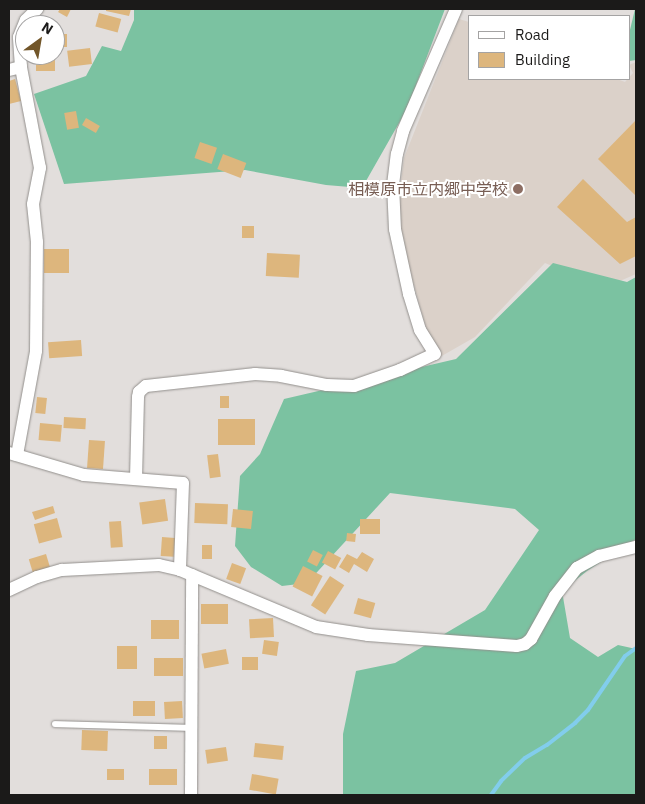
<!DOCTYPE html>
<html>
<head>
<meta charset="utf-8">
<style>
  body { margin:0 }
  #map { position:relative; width:645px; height:804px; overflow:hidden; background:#e2dedc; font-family:"IBM Plex Sans","Noto Sans JP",sans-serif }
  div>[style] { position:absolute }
  .built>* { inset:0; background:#dbd1c9 }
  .forest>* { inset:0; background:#7bc2a1 }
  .stream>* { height:4px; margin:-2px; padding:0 2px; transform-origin:2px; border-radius:2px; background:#82cdec }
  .building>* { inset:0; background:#ddb67d; transform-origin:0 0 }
  .roads { filter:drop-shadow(0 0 1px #928f8c) drop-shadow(0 0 1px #928f8c) }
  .lane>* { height:6px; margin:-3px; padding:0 3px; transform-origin:3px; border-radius:3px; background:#fff }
  .street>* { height:12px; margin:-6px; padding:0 6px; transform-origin:6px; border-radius:6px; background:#fff }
  .dots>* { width:14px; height:14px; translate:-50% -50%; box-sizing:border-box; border:2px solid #fff; border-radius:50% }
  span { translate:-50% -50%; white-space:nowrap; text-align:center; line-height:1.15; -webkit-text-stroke:4px #fff; paint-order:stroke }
  .education-label { font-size:16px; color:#785e54 }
  .right { translate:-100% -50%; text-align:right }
  .frame { position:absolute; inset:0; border:10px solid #1b1a19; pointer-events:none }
  .legend { position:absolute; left:468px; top:15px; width:162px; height:65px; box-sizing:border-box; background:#fff; border:1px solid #a4a3a3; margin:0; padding:6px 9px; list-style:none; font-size:15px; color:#1b1a19 }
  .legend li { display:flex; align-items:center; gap:10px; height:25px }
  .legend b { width:25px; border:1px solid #a4a3a3 }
  .north { position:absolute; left:15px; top:15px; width:50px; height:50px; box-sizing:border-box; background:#fff; border:1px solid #a4a3a3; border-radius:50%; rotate:32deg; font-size:14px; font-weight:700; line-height:20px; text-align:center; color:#1b1a19 }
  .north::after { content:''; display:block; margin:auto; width:18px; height:22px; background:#725629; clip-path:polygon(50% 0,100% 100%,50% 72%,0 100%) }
</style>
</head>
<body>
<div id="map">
  <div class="built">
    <i style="clip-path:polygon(459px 19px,469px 22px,469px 79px,617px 79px,625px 82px,633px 73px,629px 65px,636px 62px,636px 274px,620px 281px,589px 281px,545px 263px,475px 337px,440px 357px,426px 328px,396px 221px,404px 158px)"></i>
  </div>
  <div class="forest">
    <i style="clip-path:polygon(134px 9px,445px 9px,407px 109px,362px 188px,326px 185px,245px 170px,64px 184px,34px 94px,86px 76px,102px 46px,121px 51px,134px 20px)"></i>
    <i style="clip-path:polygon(635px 9px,636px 60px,629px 61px,629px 34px)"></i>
    <i style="clip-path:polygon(553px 263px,627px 282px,636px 277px,636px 539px,587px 571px,562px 591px,570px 638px,598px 657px,618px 645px,636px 649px,636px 795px,343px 795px,343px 734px,356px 671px,395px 663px,485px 610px,539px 530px,515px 509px,390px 493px,307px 583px,282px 586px,251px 567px,235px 546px,240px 476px,260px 454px,284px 399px,456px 359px)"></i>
  </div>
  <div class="stream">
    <i style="left:491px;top:795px;width:17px;rotate:-54deg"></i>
    <i style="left:501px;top:781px;width:33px;rotate:-44deg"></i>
    <i style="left:525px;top:758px;width:26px;rotate:-31deg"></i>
    <i style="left:547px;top:745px;width:36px;rotate:-38deg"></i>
    <i style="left:575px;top:723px;width:18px;rotate:-45deg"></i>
    <i style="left:588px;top:710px;width:65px;rotate:-55.6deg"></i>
    <i style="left:625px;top:656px;width:14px;rotate:-36deg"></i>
  </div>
  <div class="building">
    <i style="clip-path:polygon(60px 9px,71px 9px,67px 17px,58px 12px)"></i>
    <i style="clip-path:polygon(106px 9px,131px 9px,129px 16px,106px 11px)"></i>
    <i style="left:99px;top:13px;width:23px;height:14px;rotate:15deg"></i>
    <i style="left:55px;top:34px;width:12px;height:13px"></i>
    <i style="left:90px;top:48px;width:16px;height:23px;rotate:83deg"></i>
    <i style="left:36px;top:55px;width:19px;height:16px"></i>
    <i style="clip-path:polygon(15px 79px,21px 101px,9px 104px,9px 81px)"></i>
    <i style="left:76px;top:111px;width:17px;height:12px;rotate:80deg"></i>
    <i style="left:86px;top:118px;width:16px;height:8px;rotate:30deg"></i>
    <i style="clip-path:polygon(636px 120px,636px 196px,598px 159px)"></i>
    <i style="left:200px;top:142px;width:18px;height:17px;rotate:19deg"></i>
    <i style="left:223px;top:154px;width:25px;height:16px;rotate:21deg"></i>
    <i style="clip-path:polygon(583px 179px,627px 222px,636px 217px,636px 256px,620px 264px,557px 207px)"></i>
    <i style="left:242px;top:226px;width:12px;height:12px"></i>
    <i style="left:44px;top:249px;width:25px;height:24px"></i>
    <i style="left:267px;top:253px;width:33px;height:23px;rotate:3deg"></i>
    <i style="left:81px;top:340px;width:16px;height:33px;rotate:86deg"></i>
    <i style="left:229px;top:396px;width:12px;height:9px;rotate:90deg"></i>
    <i style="left:37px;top:397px;width:10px;height:16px;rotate:6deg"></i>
    <i style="left:64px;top:417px;width:22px;height:11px;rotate:3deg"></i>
    <i style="left:218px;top:419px;width:37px;height:26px"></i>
    <i style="left:40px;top:423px;width:22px;height:17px;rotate:5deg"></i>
    <i style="left:89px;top:440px;width:16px;height:28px;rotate:4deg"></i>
    <i style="left:218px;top:454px;width:23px;height:11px;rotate:83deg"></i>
    <i style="left:165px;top:499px;width:22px;height:26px;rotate:82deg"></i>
    <i style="left:195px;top:503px;width:33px;height:20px;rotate:2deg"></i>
    <i style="clip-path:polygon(53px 506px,55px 513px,35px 520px,32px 512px)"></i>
    <i style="left:233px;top:509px;width:20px;height:18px;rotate:6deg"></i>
    <i style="left:57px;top:518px;width:20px;height:24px;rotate:75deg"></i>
    <i style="left:360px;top:519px;width:20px;height:15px"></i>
    <i style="left:121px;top:521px;width:26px;height:12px;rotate:86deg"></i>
    <i style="left:347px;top:533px;width:9px;height:8px;rotate:6deg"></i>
    <i style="left:162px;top:537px;width:13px;height:19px;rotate:4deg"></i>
    <i style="left:202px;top:545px;width:10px;height:14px"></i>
    <i style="left:313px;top:550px;width:11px;height:13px;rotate:27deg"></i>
    <i style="left:328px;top:551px;width:15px;height:13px;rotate:28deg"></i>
    <i style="clip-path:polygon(362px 552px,374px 559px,367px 572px,354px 564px,349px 573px,339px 567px,347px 554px,357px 559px)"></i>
    <i style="left:46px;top:554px;width:14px;height:18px;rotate:73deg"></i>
    <i style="left:232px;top:563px;width:15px;height:17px;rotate:20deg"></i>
    <i style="left:303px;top:566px;width:22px;height:23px;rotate:27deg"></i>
    <i style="left:330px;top:576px;width:17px;height:35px;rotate:33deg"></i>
    <i style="left:358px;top:598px;width:18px;height:16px;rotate:16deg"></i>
    <i style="left:201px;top:604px;width:27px;height:20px"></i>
    <i style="left:273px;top:618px;width:19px;height:24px;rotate:87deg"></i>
    <i style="left:151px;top:620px;width:28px;height:19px"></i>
    <i style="left:264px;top:640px;width:15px;height:14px;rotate:8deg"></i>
    <i style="left:137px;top:646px;width:23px;height:20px;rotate:90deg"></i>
    <i style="left:226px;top:649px;width:15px;height:25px;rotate:79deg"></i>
    <i style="left:242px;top:657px;width:16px;height:13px"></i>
    <i style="left:154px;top:658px;width:29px;height:18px"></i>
    <i style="left:133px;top:701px;width:22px;height:15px"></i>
    <i style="left:182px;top:701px;width:17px;height:18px;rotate:87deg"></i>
    <i style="left:82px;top:730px;width:26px;height:20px;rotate:2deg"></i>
    <i style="left:154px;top:736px;width:13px;height:13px"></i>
    <i style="left:255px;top:743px;width:29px;height:14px;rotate:6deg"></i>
    <i style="left:226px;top:747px;width:14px;height:21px;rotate:82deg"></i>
    <i style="left:107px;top:769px;width:17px;height:11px"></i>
    <i style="left:177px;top:769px;width:16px;height:28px;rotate:90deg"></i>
    <i style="left:252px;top:774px;width:27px;height:16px;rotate:10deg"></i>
  </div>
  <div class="roads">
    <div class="lane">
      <i style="left:55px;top:724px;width:136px;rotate:1.7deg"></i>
    </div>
    <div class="street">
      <i style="left:9px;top:70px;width:12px;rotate:-14deg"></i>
      <i style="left:9px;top:453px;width:78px;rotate:16.3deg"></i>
      <i style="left:84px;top:475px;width:99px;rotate:4.6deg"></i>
      <i style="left:183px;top:483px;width:87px;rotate:92deg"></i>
      <i style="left:17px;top:455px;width:106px;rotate:-79.6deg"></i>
      <i style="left:36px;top:351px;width:109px;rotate:-89.5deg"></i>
      <i style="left:37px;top:242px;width:38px;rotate:-96deg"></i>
      <i style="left:33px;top:204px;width:37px;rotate:-79deg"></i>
      <i style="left:40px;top:168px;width:103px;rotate:-100.7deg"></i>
      <i style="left:21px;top:67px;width:30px;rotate:-94deg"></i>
      <i style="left:19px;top:37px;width:18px;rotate:-68deg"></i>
      <i style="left:26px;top:20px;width:16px;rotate:-45deg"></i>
      <i style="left:136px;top:479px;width:82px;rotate:-88.6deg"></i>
      <i style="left:138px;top:397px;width:5px;rotate:-79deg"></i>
      <i style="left:139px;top:392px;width:9px;rotate:-41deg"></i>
      <i style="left:146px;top:386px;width:110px;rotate:-6.3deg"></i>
      <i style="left:255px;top:374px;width:26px;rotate:4deg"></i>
      <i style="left:281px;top:376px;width:47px;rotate:11.1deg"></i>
      <i style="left:327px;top:385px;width:27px;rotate:2deg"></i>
      <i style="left:354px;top:386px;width:49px;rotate:-19.2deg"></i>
      <i style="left:400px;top:370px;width:38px;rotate:-25deg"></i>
      <i style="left:435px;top:354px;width:28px;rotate:-122deg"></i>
      <i style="left:420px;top:330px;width:38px;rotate:-107deg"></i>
      <i style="left:409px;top:294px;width:66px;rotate:-102.2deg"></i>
      <i style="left:395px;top:229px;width:44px;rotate:-92.6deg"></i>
      <i style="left:393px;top:185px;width:31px;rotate:-83deg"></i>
      <i style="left:397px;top:154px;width:24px;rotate:-75deg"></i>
      <i style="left:403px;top:131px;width:133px;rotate:-66.5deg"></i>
      <i style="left:9px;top:590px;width:31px;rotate:-25deg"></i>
      <i style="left:37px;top:577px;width:26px;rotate:-16deg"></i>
      <i style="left:62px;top:570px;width:97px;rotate:-3deg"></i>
      <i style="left:159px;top:565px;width:22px;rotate:13deg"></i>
      <i style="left:180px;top:570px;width:147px;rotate:22.7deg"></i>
      <i style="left:316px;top:627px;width:53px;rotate:8.7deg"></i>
      <i style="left:368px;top:635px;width:149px;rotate:4.2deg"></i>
      <i style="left:517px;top:646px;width:8px;rotate:-14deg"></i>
      <i style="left:525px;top:644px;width:8px;rotate:-40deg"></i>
      <i style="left:531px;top:639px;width:49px;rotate:-60.8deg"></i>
      <i style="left:555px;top:596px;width:36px;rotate:-52deg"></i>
      <i style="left:577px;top:568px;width:25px;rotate:-29deg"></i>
      <i style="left:599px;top:556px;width:38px;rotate:-14deg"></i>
      <i style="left:191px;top:795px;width:220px;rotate:-89.7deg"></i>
    </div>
  </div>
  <div class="dots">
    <i style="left:518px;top:189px;background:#8d6e63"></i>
  </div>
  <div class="education-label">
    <span class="right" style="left:508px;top:189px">相模原市立内郷中学校</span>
  </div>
  <div class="frame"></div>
  <ul class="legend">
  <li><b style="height:6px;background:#fff"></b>Road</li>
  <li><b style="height:14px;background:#ddb67d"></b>Building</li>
  </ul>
  <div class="north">N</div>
</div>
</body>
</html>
